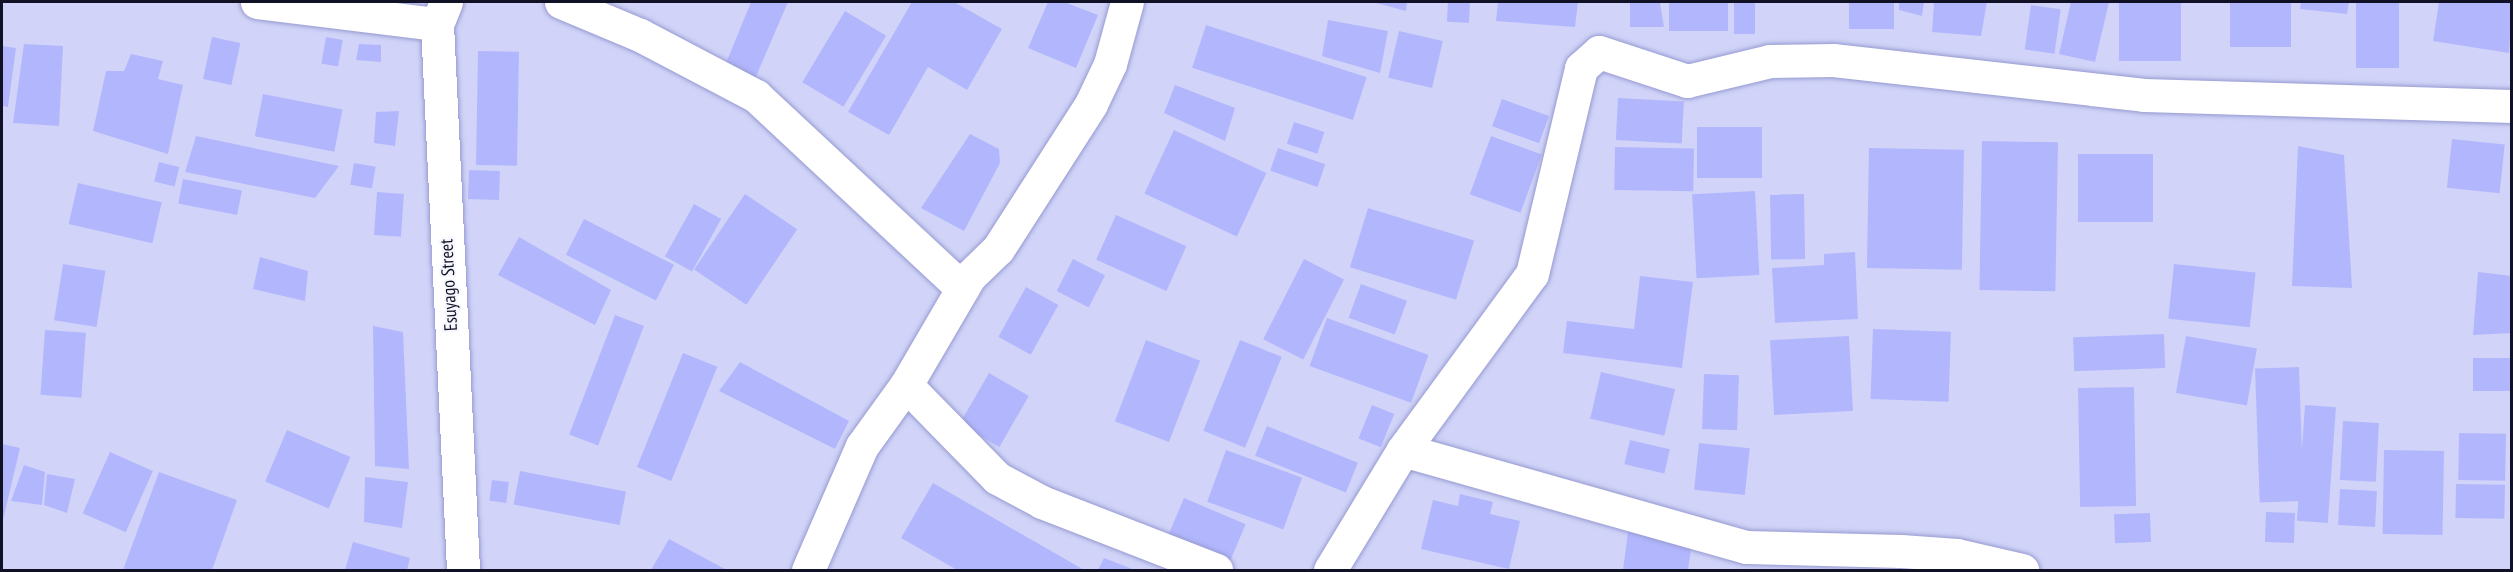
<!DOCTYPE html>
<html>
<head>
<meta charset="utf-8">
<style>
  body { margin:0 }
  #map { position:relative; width:2513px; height:572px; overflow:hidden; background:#d1d4f8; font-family:"PT Sans Narrow",sans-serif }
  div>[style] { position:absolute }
  .building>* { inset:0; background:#b2b7fd; transform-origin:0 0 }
  .roads { filter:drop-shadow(0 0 2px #969ad1) drop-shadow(0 0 2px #969ad1) }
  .minor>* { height:33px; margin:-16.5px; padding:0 16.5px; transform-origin:16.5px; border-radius:16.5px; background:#fff }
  span { translate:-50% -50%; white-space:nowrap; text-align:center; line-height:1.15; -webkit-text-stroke:4.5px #f7f8fe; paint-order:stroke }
  .street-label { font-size:18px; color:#111125 }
  .frame { position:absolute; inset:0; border:3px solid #111125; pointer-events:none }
</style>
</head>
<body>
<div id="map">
  <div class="building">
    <i style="clip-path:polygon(751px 2px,788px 2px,754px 81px,724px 68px)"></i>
    <i style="clip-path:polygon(912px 2px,954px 2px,1002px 29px,967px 90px,928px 67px,889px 135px,848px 112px)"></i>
    <i style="clip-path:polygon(1048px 2px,1064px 2px,1098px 15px,1076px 68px,1028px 48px)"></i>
    <i style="clip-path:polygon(1373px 2px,1407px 2px,1406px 11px)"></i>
    <i style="left:1470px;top:2px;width:21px;height:22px;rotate:93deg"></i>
    <i style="clip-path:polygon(1498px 2px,1578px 2px,1575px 27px,1496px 21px)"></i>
    <i style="clip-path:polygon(1630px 2px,1660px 3px,1664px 27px,1630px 27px)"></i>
    <i style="left:1669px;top:2px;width:59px;height:29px"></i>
    <i style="left:1734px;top:2px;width:21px;height:32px"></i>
    <i style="left:1849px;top:2px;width:45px;height:27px"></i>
    <i style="clip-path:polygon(1899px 2px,1924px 2px,1922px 16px,1899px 10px)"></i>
    <i style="clip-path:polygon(1934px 2px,1987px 2px,1981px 36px,1932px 32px)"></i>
    <i style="clip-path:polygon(2071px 2px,2109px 2px,2095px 62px,2059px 54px)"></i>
    <i style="left:2119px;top:2px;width:62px;height:59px"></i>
    <i style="left:2230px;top:2px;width:61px;height:45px"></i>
    <i style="clip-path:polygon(2301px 2px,2349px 2px,2347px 14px,2300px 9px)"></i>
    <i style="left:2356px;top:2px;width:43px;height:66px"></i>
    <i style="clip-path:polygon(2439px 2px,2512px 2px,2509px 53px,2433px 41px)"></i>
    <i style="left:2031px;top:5px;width:30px;height:45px;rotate:8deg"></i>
    <i style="left:845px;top:11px;width:48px;height:83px;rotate:31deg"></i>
    <i style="clip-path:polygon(1328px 20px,1388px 31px,1380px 73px,1322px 56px)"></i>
    <i style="left:1206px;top:25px;width:169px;height:45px;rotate:18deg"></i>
    <i style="left:1399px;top:31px;width:45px;height:48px;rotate:13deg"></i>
    <i style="left:212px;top:37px;width:29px;height:43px;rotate:12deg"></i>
    <i style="left:326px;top:37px;width:17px;height:27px;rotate:10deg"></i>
    <i style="clip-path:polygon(24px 44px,63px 46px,59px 126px,13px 123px)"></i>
    <i style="clip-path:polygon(359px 44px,381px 45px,381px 62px,356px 60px)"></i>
    <i style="clip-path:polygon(2px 46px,16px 48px,8px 107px,2px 106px)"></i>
    <i style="left:478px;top:51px;width:41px;height:114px;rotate:1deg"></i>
    <i style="clip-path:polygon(131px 54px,163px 61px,158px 79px,183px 85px,168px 154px,93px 131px,106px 71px,124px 71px)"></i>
    <i style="clip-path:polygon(1175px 85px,1235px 108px,1225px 141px,1164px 113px)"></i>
    <i style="left:263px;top:94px;width:81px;height:43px;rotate:11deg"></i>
    <i style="left:1618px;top:98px;width:66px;height:42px;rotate:3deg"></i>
    <i style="left:1502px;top:99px;width:50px;height:29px;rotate:20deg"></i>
    <i style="clip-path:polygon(399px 111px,395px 146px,374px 143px,376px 112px)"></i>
    <i style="left:1294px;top:122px;width:32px;height:23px;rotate:18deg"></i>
    <i style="left:1762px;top:127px;width:51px;height:65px;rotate:90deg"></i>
    <i style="left:1174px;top:130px;width:102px;height:70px;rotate:25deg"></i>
    <i style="clip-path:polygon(970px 134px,999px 149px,1000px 163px,964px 231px,921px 208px)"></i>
    <i style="clip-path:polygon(196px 136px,339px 166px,315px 198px,185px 172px)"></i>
    <i style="left:1491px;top:136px;width:54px;height:62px;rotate:20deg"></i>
    <i style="left:2452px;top:139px;width:53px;height:49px;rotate:6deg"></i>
    <i style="left:1982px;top:141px;width:76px;height:149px;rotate:1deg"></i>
    <i style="clip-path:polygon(2298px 146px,2344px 155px,2352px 288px,2292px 286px)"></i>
    <i style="left:1615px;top:147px;width:79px;height:43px;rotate:1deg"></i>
    <i style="left:1278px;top:148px;width:50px;height:24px;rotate:19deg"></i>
    <i style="left:1869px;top:148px;width:95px;height:120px;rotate:1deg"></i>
    <i style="left:2078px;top:154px;width:75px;height:68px"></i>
    <i style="left:159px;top:162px;width:21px;height:20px;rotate:14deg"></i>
    <i style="left:354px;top:163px;width:22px;height:22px;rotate:10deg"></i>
    <i style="left:469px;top:170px;width:31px;height:29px;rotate:2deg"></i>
    <i style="left:183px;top:179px;width:60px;height:25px;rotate:11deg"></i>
    <i style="left:78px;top:183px;width:86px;height:42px;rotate:13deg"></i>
    <i style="left:1755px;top:191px;width:84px;height:63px;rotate:87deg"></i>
    <i style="left:377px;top:192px;width:27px;height:43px;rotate:4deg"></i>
    <i style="left:745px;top:194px;width:63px;height:91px;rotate:34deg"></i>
    <i style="left:1804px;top:194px;width:65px;height:34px;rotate:89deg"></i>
    <i style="left:694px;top:204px;width:31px;height:60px;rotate:29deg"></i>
    <i style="left:1368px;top:208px;width:111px;height:62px;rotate:17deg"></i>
    <i style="left:1116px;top:215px;width:77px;height:49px;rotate:24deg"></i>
    <i style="left:584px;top:219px;width:101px;height:40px;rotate:27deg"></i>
    <i style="clip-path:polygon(519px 237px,611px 290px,595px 325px,498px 275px)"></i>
    <i style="clip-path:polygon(1855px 252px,1858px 319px,1775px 323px,1772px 268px,1824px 265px,1824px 254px)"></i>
    <i style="clip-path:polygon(260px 257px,308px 271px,305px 301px,253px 289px)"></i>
    <i style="left:1073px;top:259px;width:36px;height:36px;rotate:27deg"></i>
    <i style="left:1304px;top:259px;width:45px;height:90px;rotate:27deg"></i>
    <i style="left:63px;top:264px;width:43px;height:57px;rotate:9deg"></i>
    <i style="left:2174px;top:264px;width:82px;height:55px;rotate:6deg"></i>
    <i style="clip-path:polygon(2478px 272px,2512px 276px,2512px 333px,2473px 335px)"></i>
    <i style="clip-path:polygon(1640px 276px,1693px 282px,1682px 368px,1563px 353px,1567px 321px,1634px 329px)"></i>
    <i style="left:1361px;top:284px;width:49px;height:36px;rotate:20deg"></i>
    <i style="left:1026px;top:287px;width:37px;height:57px;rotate:29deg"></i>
    <i style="left:615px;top:315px;width:31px;height:128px;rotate:21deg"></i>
    <i style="left:1327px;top:318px;width:108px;height:51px;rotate:20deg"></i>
    <i style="clip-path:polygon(373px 326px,403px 332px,409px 469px,375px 466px)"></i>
    <i style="left:1873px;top:329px;width:78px;height:70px;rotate:2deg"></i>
    <i style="left:45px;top:330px;width:41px;height:65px;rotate:4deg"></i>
    <i style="left:2164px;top:334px;width:34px;height:91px;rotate:88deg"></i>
    <i style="left:1849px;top:336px;width:75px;height:79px;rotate:87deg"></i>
    <i style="left:2186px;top:336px;width:72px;height:58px;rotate:10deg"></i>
    <i style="left:1146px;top:340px;width:58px;height:87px;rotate:21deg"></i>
    <i style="left:1240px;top:340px;width:45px;height:98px;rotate:22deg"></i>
    <i style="left:683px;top:353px;width:37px;height:123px;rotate:22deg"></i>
    <i style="left:2473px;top:358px;width:39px;height:33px"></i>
    <i style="clip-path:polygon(740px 362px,849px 421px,835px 449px,719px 391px)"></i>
    <i style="left:2299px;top:367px;width:134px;height:44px;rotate:88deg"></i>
    <i style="left:1601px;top:372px;width:76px;height:48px;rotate:13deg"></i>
    <i style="left:989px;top:373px;width:46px;height:59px;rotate:30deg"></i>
    <i style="left:1704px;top:374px;width:35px;height:55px;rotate:2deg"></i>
    <i style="left:2134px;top:387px;width:119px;height:56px;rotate:89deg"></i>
    <i style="left:1372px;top:405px;width:24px;height:36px;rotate:22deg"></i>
    <i style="left:2305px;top:405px;width:31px;height:116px;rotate:4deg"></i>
    <i style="left:2343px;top:421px;width:36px;height:59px;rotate:3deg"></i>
    <i style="left:1267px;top:426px;width:98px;height:32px;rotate:22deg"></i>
    <i style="left:287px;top:430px;width:69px;height:56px;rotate:23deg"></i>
    <i style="left:2459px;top:433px;width:47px;height:47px;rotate:1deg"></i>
    <i style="left:1630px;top:440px;width:41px;height:25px;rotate:13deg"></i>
    <i style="left:1699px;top:443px;width:51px;height:47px;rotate:6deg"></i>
    <i style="clip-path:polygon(2px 444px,20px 448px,2px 524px)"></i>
    <i style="left:1226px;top:450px;width:81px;height:55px;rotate:20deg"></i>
    <i style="left:2384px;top:450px;width:60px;height:84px;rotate:1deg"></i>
    <i style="left:110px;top:452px;width:47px;height:67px;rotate:24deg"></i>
    <i style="clip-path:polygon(24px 465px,45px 472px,42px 505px,11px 501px)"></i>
    <i style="left:520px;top:471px;width:108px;height:34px;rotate:11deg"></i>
    <i style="clip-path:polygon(159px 472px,237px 500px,212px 570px,123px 570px)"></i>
    <i style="clip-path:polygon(47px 474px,75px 479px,67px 513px,44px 505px)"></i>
    <i style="clip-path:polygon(365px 477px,408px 482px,402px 528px,364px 522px)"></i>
    <i style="left:492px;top:480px;width:17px;height:21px;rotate:7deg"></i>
    <i style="clip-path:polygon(933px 483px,1084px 570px,957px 570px,901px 538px)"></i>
    <i style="left:2456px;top:484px;width:49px;height:34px;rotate:1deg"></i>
    <i style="left:2340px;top:489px;width:37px;height:36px;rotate:3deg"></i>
    <i style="clip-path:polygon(1460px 494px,1493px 502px,1490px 514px,1520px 521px,1509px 569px,1421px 549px,1433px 500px,1458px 506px)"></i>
    <i style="left:1184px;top:498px;width:67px;height:44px;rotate:23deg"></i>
    <i style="left:2266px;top:512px;width:29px;height:30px;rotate:2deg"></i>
    <i style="left:2150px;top:513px;width:29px;height:36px;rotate:88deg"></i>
    <i style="clip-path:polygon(1628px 532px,1692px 541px,1688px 570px,1623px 570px)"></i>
    <i style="clip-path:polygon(669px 539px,725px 569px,724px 570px,651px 570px)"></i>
    <i style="clip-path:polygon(353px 542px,410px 558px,407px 570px,345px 570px)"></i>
    <i style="clip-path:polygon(1104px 558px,1135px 570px,1098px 570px)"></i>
  </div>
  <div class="roads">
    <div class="minor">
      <i style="left:257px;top:2px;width:181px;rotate:7deg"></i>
      <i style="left:446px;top:2px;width:24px;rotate:112deg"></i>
      <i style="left:437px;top:24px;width:547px;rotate:87.27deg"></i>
      <i style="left:561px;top:2px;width:86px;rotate:22.7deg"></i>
      <i style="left:640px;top:35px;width:131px;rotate:27.7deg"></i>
      <i style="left:756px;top:96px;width:282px;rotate:43deg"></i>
      <i style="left:906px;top:385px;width:130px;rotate:45.6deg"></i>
      <i style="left:997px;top:478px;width:51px;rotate:28.1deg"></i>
      <i style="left:1042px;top:502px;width:187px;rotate:21.3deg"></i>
      <i style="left:1403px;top:450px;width:356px;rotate:15.8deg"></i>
      <i style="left:1746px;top:547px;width:155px;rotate:1.5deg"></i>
      <i style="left:1901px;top:551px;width:56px;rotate:4.1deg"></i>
      <i style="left:1957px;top:555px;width:67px;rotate:13deg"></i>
      <i style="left:808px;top:570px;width:135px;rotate:-66.5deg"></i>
      <i style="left:862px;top:446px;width:75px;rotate:-54.2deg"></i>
      <i style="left:906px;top:385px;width:125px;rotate:-59.7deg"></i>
      <i style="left:969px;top:277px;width:40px;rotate:-44deg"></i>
      <i style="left:998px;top:249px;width:172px;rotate:-57.3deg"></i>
      <i style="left:1091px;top:104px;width:44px;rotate:-64.6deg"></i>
      <i style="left:1110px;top:64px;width:64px;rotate:-74.7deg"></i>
      <i style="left:1330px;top:570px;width:140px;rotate:-58.7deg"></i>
      <i style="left:1403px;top:450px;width:218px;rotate:-53.8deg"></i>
      <i style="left:1532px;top:274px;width:212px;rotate:-76.6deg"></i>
      <i style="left:1581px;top:68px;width:24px;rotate:-42deg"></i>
      <i style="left:1599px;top:52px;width:93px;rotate:18.2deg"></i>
      <i style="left:1687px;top:81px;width:85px;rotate:-13.5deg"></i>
      <i style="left:1770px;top:61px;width:63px;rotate:-0.9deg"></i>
      <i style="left:1833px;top:60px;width:313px;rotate:6.4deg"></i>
      <i style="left:2144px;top:95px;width:368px;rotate:1.7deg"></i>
    </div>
  </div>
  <div class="street-label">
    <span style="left:449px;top:285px;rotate:-93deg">Esuyago Street</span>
  </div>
  <div class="frame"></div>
</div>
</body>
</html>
